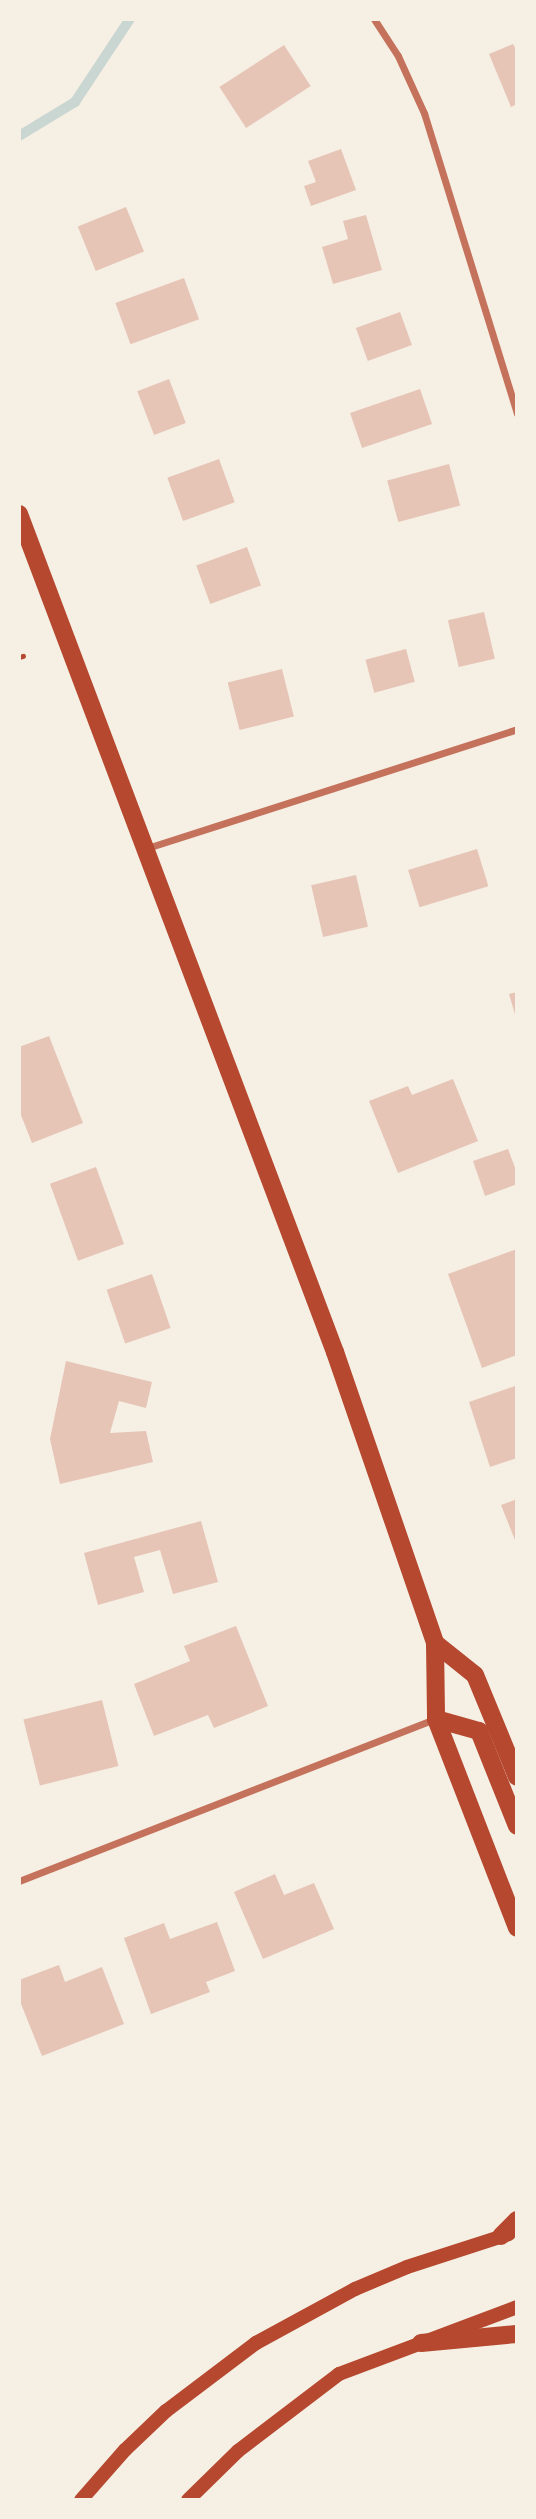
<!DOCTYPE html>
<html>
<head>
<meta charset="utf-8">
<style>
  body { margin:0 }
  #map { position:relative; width:536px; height:2519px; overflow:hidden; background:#f6efe4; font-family:"Sofia Sans Condensed",sans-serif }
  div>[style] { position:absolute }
  .stream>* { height:10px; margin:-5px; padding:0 5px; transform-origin:5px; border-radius:5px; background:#c9d6d2 }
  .building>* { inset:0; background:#e6c5b7; transform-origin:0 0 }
  .path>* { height:4.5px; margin:-2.25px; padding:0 2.25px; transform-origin:2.25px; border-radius:2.25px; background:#b5482f }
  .minor>* { height:7px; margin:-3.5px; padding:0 3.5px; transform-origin:3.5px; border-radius:3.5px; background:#c5725c }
  .secondary>* { height:14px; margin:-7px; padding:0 7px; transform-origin:7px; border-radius:7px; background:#b5482f }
  .primary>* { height:18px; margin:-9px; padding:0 9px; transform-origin:9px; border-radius:9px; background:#b5482f }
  span { translate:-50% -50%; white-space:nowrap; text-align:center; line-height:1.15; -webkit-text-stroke:6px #f6efe4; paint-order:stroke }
  .frame { position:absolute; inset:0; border:21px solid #f6efe4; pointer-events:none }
</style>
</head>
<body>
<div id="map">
  <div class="stream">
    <i style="left:19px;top:136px;width:66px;rotate:-31.3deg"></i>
    <i style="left:75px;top:102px;width:100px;rotate:-56.5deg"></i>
  </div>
  <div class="building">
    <i style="clip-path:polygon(513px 44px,517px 51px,517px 104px,511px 107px,489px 54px)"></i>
    <i style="left:284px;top:45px;width:49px;height:77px;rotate:57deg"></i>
    <i style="clip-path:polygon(341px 149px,356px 190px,311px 206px,304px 186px,316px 182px,308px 161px)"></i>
    <i style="left:126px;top:207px;width:48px;height:52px;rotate:68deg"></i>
    <i style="clip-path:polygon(366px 215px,382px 270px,333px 284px,322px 247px,348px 239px,343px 221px)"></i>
    <i style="left:184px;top:278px;width:44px;height:73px;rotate:70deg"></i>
    <i style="left:400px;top:312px;width:35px;height:47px;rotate:70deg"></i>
    <i style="left:169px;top:379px;width:47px;height:34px;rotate:69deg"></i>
    <i style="left:420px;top:389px;width:37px;height:74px;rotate:71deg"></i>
    <i style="left:219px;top:459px;width:46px;height:55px;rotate:70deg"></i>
    <i style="left:449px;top:464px;width:43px;height:64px;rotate:75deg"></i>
    <i style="left:247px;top:547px;width:41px;height:54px;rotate:70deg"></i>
    <i style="left:484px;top:612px;width:48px;height:37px;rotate:77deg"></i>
    <i style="left:406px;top:649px;width:34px;height:42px;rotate:75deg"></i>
    <i style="left:282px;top:669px;width:49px;height:56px;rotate:76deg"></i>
    <i style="left:477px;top:849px;width:39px;height:72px;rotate:73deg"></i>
    <i style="left:356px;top:875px;width:53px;height:46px;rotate:77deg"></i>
    <i style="clip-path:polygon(517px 992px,517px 1018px,516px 1018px,509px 994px)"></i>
    <i style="clip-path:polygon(49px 1036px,83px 1123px,32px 1143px,19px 1110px,19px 1047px)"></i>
    <i style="clip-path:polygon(453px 1079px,478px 1141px,398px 1173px,369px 1101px,408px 1086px,412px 1095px)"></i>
    <i style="clip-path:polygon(508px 1149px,517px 1173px,517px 1184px,485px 1196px,473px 1161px)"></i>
    <i style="left:96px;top:1167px;width:82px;height:49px;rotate:70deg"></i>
    <i style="clip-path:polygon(517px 1249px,517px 1355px,482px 1368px,448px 1274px)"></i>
    <i style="left:152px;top:1274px;width:57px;height:48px;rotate:71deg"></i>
    <i style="clip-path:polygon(66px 1361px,152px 1382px,146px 1408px,119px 1401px,110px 1433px,146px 1431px,153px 1462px,60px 1484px,50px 1439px)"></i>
    <i style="clip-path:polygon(515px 1386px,517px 1458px,490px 1467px,469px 1402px)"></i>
    <i style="clip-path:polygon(517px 1499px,517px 1545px,501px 1505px)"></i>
    <i style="clip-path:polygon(201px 1521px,218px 1582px,173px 1594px,160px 1550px,134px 1557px,144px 1592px,98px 1605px,84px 1553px)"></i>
    <i style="clip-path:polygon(236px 1626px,268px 1706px,214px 1728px,208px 1715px,154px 1736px,134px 1684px,190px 1661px,184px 1646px)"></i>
    <i style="left:102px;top:1700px;width:68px;height:81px;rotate:76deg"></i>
    <i style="clip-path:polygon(275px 1874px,284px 1895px,314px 1883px,334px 1929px,263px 1959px,234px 1892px)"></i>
    <i style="clip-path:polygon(217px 1922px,235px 1971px,206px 1982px,210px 1992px,151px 2014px,124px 1938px,164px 1923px,170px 1939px)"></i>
    <i style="clip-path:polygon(59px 1965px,65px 1982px,102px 1967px,124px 2024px,42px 2056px,19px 1999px,19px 1980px)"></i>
  </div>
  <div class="path">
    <i style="left:19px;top:657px;width:4px;rotate:-14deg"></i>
  </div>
  <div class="minor">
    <i style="left:374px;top:19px;width:44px;rotate:57deg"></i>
    <i style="left:398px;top:56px;width:63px;rotate:65.5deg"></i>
    <i style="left:424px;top:113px;width:315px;rotate:72.8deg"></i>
    <i style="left:144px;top:849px;width:392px;rotate:-17.8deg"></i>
    <i style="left:19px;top:1881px;width:446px;rotate:-21.3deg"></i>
  </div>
  <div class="secondary">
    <i style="left:81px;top:2500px;width:67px;rotate:-48.7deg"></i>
    <i style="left:125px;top:2450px;width:57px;rotate:-43.6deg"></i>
    <i style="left:166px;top:2411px;width:113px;rotate:-37.1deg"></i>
    <i style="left:256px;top:2343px;width:113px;rotate:-28.6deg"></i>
    <i style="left:355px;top:2289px;width:56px;rotate:-22.9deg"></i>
    <i style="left:407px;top:2267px;width:107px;rotate:-17.9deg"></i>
    <i style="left:188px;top:2500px;width:70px;rotate:-44.4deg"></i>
    <i style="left:238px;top:2451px;width:127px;rotate:-37.3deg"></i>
    <i style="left:339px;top:2374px;width:190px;rotate:-20.6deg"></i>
  </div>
  <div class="primary">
    <i style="left:19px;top:514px;width:896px;rotate:69.34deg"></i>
    <i style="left:335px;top:1352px;width:308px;rotate:71deg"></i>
    <i style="left:435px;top:1643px;width:76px;rotate:89.2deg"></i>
    <i style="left:436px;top:1719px;width:224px;rotate:68.8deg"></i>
    <i style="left:435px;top:1643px;width:51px;rotate:38.7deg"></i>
    <i style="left:475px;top:1675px;width:110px;rotate:67.6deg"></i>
    <i style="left:436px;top:1719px;width:45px;rotate:15.6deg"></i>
    <i style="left:479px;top:1731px;width:102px;rotate:68.2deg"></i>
    <i style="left:501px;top:2236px;width:23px;rotate:-45deg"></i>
    <i style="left:421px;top:2343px;width:96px;rotate:-5.4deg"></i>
  </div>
  <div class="frame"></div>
</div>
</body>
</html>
